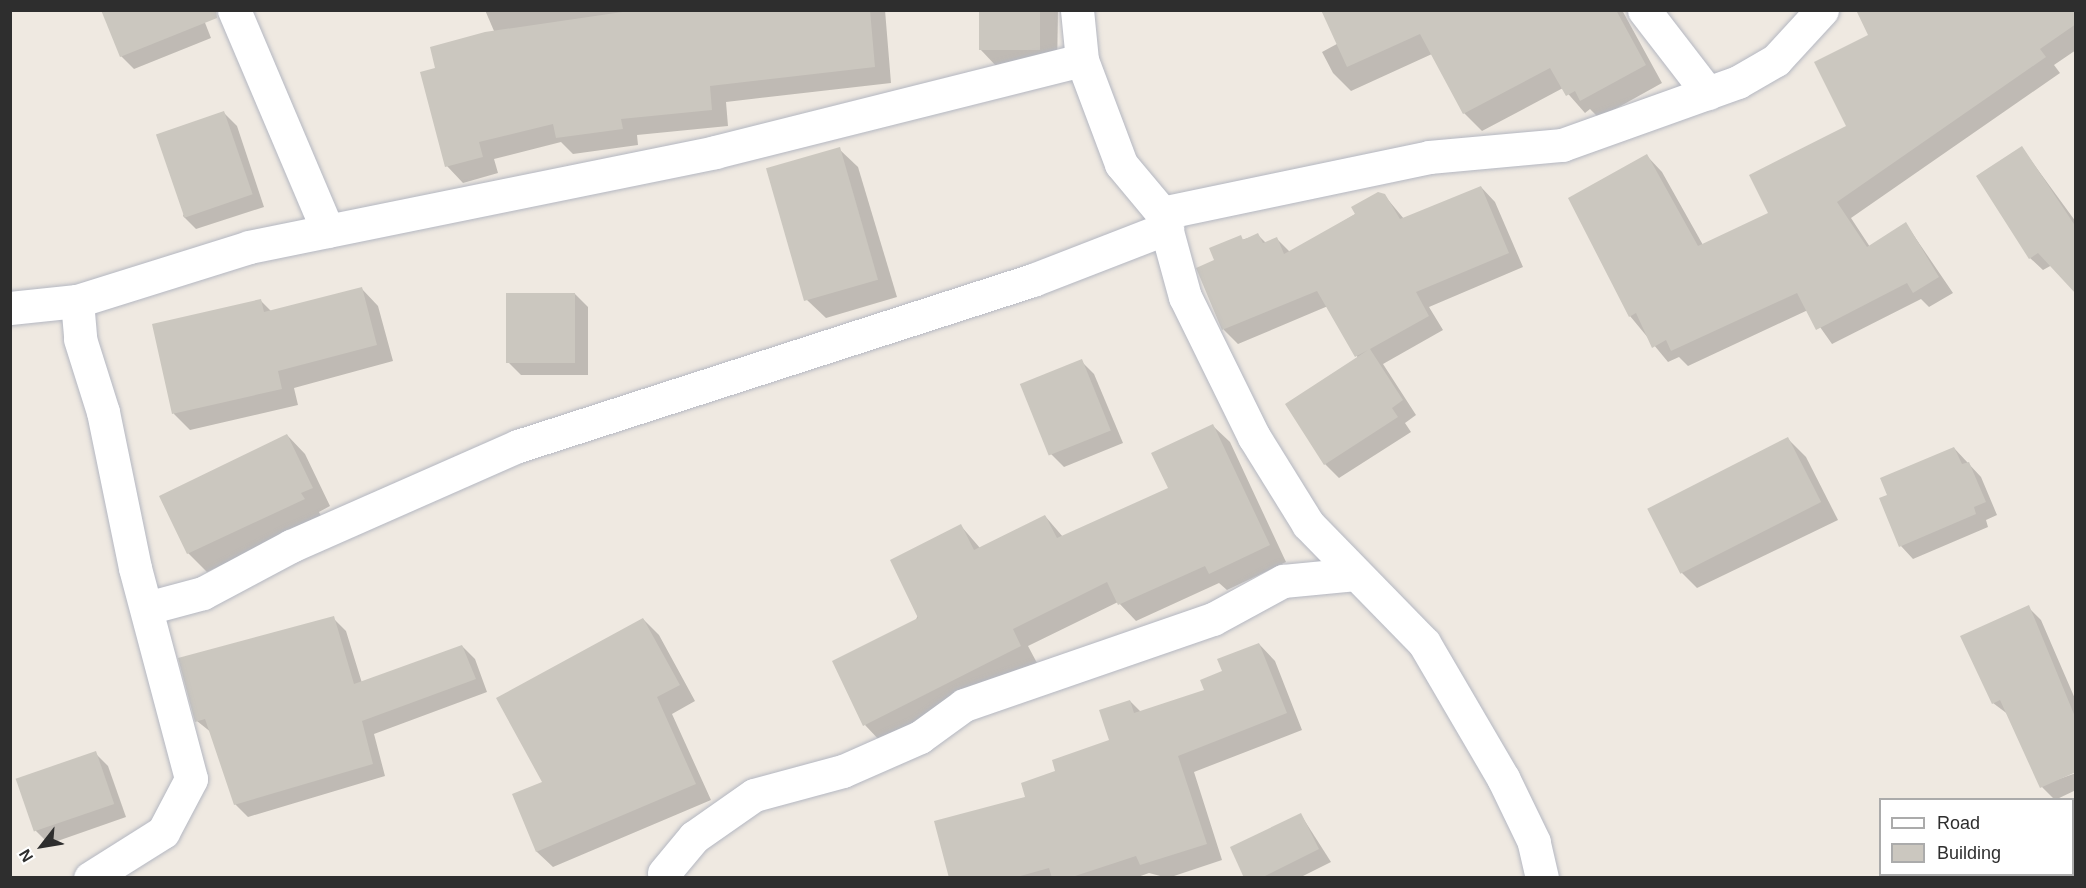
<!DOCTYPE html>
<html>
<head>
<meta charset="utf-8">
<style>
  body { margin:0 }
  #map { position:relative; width:2086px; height:888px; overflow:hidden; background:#efe9e1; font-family:Helvetica,sans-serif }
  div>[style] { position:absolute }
  .shadow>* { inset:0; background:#0003 }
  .building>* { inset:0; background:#cbc7bf; transform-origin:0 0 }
  .roads { filter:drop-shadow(0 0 2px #b4b7c1) drop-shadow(0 0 2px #b4b7c1) }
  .minor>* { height:33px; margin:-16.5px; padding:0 16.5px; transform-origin:16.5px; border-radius:16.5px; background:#fff }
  span { translate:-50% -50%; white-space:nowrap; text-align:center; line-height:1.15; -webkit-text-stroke:5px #fff; paint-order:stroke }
  .frame { position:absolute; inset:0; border:12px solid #2e2e2e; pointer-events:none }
  .legend { position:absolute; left:1879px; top:798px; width:195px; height:78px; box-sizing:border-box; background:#fff; border:2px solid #ababab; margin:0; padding:8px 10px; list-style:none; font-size:18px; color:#2e2e2e }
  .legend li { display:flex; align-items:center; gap:12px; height:30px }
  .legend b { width:30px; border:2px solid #ababab }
  .north { position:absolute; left:12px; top:816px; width:60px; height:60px; -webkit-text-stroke:4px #fff; paint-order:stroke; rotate:239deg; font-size:16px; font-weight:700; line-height:24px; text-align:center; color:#2e2e2e }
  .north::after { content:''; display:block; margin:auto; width:21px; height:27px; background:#2e2e2e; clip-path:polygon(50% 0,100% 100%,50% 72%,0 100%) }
</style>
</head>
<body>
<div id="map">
  <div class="shadow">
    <i style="clip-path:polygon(200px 10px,211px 38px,134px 69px,121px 56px)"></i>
    <i style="clip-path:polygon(485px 10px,885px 10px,891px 83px,726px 102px,728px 126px,637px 135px,638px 145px,573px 154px,561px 142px,494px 159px,498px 173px,463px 183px,447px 166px,437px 69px,494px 31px)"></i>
    <i style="clip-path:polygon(981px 10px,1058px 10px,1057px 69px,998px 68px,980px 49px)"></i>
    <i style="clip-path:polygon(1400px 10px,1622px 10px,1662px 83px,1599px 118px,1590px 109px,1585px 113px,1563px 88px,1482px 131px,1464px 113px,1432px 54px,1351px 91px,1333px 73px,1322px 52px)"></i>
    <i style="clip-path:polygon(2076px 13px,2076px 50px,2054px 65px,2060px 73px,1851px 218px,1870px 247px,1906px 224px,1953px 293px,1929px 307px,1921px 299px,1832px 344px,1808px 310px,1688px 366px,1679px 357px,1668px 362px,1630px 316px,1647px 156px,1662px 172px,1703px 245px,1770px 214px)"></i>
    <i style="clip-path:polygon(224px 113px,237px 126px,264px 207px,196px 229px,183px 216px)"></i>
    <i style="clip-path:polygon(2022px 148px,2076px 222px,2076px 291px,2052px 265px,2043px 270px,2030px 258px)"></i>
    <i style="clip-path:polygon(839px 149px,858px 167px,897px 297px,826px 318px,807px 300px)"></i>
    <i style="clip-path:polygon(1481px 187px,1495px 202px,1523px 267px,1429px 307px,1443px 330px,1383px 364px,1416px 415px,1405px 423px,1411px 432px,1339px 478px,1325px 464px,1358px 358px,1328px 306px,1238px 344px,1224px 330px,1198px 268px,1216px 261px,1211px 249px,1258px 235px,1266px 243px,1277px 239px,1291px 253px,1385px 196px,1404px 219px)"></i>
    <i style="clip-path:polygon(362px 289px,378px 306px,393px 361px,294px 388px,298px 405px,190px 430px,174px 414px,153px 325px,261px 301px,272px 312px)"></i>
    <i style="clip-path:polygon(575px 294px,588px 307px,588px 375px,521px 375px,508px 362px)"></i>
    <i style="clip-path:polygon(1081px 361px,1094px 374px,1123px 443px,1064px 467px,1051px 454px)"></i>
    <i style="clip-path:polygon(1213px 426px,1230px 442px,1286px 562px,1227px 590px,1219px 583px,1136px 621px,1118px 602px,1028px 646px,1037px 663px,881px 742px,865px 725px,961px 526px,980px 548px,1045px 516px,1063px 537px,1170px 488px)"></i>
    <i style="clip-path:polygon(287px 435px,305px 454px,330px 506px,319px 512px,322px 518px,207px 572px,188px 553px)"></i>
    <i style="clip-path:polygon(1788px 439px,1806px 457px,1838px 520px,1697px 588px,1679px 570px)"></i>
    <i style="clip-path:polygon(1954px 448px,1981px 477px,1997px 515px,1986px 520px,1988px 527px,1913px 559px,1901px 546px)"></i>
    <i style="clip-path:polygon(2028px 607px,2041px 620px,2076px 701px,2076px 770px,2045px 784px,2076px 773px,2076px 790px,2055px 800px,2042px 787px,2009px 715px,1993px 703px)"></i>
    <i style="clip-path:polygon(333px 618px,346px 631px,362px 683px,462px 646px,475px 659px,487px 692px,374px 734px,385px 776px,248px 817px,235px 804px,212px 733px,197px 721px)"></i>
    <i style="clip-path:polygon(643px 619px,659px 635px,695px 701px,672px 714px,711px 800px,553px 867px,537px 852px,514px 795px,544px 783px)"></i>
    <i style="clip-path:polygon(1259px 644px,1275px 661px,1302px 730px,1194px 772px,1222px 860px,1168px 878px,1149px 873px,1135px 878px,951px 878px,1057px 772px,1111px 741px,1130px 701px,1141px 712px,1206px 691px)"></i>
    <i style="clip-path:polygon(95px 753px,108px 766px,126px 817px,49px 844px,36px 831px,18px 780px)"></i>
    <i style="clip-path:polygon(1301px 815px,1331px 862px,1299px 878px,1246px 878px)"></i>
  </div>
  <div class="building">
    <i style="clip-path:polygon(101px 10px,216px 10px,217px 18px,120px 57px)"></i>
    <i style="clip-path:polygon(636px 10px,870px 10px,875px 67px,710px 86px,712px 110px,621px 119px,623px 129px,556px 138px,553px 124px,479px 142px,483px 157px,445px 167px,420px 72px,435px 68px,430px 47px,485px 32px)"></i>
    <i style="left:979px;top:10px;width:61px;height:40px"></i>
    <i style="clip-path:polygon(1321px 10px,1616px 10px,1646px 65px,1580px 101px,1575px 91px,1566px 96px,1550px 68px,1463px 114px,1420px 34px,1347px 67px)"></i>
    <i style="clip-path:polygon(1856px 10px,2076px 10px,2076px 24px,2040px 49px,2046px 57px,1837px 202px,1867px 247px,1906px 222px,1939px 277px,1913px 293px,1907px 283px,1816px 330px,1797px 293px,1671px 351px,1666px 340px,1652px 348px,1636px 313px,1629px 317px,1568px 198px,1647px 154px,1698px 246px,1768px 213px,1749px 175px,1846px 126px,1814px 62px,1868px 35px)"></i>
    <i style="left:224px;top:111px;width:88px;height:72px;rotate:71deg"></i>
    <i style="clip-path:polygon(2022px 146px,2076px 227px,2076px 294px,2038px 253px,2029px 259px,1976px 176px)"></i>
    <i style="left:840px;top:147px;width:138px;height:77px;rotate:74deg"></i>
    <i style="clip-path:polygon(1481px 186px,1509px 253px,1416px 292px,1429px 316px,1370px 349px,1403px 400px,1392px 408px,1398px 417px,1324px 465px,1285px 404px,1368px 350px,1355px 357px,1317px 291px,1222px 330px,1196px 268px,1214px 260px,1209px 248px,1241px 235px,1243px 240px,1258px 233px,1263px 243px,1277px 237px,1284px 254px,1355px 214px,1351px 207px,1378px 192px,1385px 194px,1400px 219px)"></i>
    <i style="clip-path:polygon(362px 287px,377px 345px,278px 371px,282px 389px,172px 414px,152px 324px,261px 299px,264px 312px)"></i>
    <i style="left:506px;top:293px;width:69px;height:70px"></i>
    <i style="left:1082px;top:359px;width:77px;height:67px;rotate:68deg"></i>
    <i style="clip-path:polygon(1213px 424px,1270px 545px,1209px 574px,1205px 566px,1118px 605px,1107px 582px,1013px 629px,1021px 646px,863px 726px,832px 661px,918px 618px,890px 560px,961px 524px,974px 550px,1045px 515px,1057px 538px,1168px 488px,1151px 453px)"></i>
    <i style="clip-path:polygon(287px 434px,313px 488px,301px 493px,305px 499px,187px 554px,159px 496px)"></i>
    <i style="left:1788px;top:437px;width:73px;height:158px;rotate:63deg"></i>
    <i style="clip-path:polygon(1954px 447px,1962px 464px,1969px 462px,1986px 502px,1974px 507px,1976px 514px,1899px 547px,1879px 498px,1887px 495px,1880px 478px)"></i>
    <i style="clip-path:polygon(2029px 605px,2076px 719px,2076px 772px,2040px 788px,2000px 700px,1992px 704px,1960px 636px)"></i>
    <i style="clip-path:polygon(334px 616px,354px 684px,462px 645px,476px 679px,362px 721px,373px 764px,234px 805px,205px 719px,195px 722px,178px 658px)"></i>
    <i style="clip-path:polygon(643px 618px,680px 685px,657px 697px,696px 784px,536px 852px,512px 794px,542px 782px,496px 698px)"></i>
    <i style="clip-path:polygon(1259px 643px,1287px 713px,1178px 756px,1207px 844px,1140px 865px,1136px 856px,1069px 878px,1052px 878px,1049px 868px,1013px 878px,949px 878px,934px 821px,1025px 797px,1021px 783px,1055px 771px,1052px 760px,1109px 740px,1099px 710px,1130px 700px,1134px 713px,1204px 690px,1200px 680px,1222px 671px,1217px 659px)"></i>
    <i style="left:96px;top:751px;width:56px;height:85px;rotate:71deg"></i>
    <i style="clip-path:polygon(1301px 813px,1319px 849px,1261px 878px,1244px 878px,1230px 847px)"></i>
  </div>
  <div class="roads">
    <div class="minor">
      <i style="left:234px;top:10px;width:240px;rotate:67deg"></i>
      <i style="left:1077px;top:10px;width:50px;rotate:84.3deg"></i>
      <i style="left:1082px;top:60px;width:111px;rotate:69.4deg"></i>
      <i style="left:1121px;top:164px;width:64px;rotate:50.1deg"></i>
      <i style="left:1644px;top:10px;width:105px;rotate:52.4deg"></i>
      <i style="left:77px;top:301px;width:38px;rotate:85deg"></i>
      <i style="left:80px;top:339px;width:77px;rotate:72.5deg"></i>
      <i style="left:103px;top:412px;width:159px;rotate:78.4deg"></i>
      <i style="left:135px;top:568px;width:218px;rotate:75.1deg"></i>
      <i style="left:191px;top:779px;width:60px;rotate:117.8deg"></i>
      <i style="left:163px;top:832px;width:86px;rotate:147.8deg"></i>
      <i style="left:10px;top:308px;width:67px;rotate:-6deg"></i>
      <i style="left:77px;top:301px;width:180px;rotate:-17.4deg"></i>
      <i style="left:249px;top:247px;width:476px;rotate:-11.5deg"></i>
      <i style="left:715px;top:152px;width:378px;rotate:-14.1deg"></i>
      <i style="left:147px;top:608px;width:58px;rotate:-15deg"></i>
      <i style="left:203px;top:593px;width:100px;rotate:-28.1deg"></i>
      <i style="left:291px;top:546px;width:248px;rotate:-23.8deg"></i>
      <i style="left:518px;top:446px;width:541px;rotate:-17.87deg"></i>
      <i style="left:1033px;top:280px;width:144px;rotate:-21.2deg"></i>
      <i style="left:664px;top:873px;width:47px;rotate:-50.2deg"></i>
      <i style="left:694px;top:837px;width:73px;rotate:-35deg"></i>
      <i style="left:754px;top:795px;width:92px;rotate:-15.1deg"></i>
      <i style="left:843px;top:771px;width:84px;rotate:-23.8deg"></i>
      <i style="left:920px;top:737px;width:54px;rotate:-36deg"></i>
      <i style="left:964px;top:705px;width:263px;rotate:-19.1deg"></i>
      <i style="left:1213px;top:619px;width:80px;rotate:-28.5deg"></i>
      <i style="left:1283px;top:581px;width:73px;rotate:-5.5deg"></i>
      <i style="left:1542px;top:878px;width:37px;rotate:-103deg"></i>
      <i style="left:1534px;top:842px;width:71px;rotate:-115.8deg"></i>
      <i style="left:1503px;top:778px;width:156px;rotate:-120.3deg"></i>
      <i style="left:1424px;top:643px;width:166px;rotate:-134.3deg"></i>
      <i style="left:1308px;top:524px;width:102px;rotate:-121.8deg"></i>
      <i style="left:1254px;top:437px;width:156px;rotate:-116.2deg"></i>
      <i style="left:1185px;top:297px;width:87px;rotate:-105.3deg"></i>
      <i style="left:1162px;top:213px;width:273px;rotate:-11.8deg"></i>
      <i style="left:1429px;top:157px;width:134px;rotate:-5.2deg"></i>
      <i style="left:1562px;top:145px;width:187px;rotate:-19.7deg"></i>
      <i style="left:1738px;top:82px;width:44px;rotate:-30.1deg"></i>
      <i style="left:1776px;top:60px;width:68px;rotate:-47.4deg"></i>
    </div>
  </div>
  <div class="frame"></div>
  <ul class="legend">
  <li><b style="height:8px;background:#fff"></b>Road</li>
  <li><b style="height:16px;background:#cbc7bf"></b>Building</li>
  </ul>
  <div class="north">N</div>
</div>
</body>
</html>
